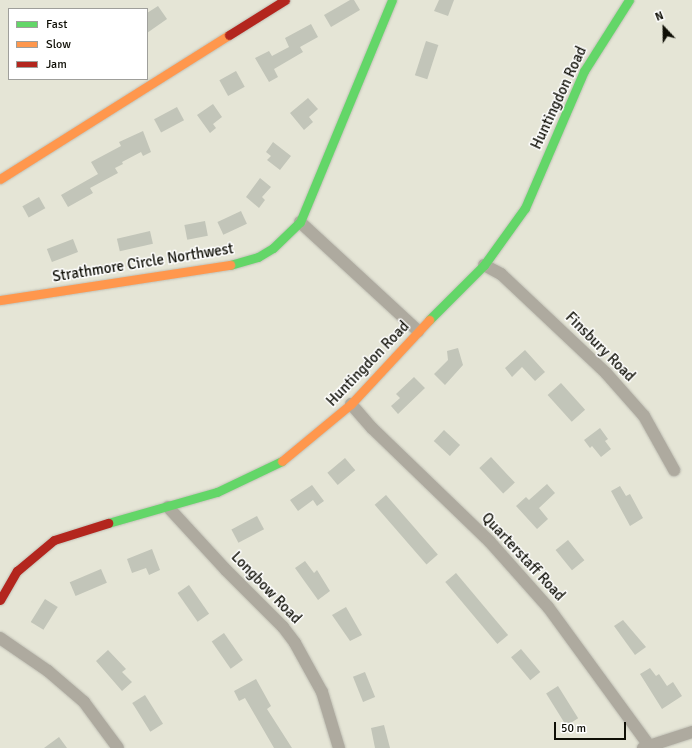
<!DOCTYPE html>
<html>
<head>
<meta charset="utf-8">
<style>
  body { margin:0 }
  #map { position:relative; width:692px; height:748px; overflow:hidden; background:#e5e5d6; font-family:Signika,sans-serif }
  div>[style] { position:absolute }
  .building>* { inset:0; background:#c2c5b9; transform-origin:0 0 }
  .roads { filter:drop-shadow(0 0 1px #c1c1b6) drop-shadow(0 0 1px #c1c1b6) }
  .street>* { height:12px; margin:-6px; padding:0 6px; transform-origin:6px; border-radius:6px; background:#aeaa9f }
  .fast>* { height:9px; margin:-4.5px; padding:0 4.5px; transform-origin:4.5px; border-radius:4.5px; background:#63d668 }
  .slow>* { height:9px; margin:-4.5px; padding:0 4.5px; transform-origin:4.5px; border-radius:4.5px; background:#ff974d }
  .jam>* { height:9px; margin:-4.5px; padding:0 4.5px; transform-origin:4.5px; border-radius:4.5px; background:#b3261e }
  span { translate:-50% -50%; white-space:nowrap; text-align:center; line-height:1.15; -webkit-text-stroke:3px #fff; paint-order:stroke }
  .street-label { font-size:15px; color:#0f0f06 }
  .legend { position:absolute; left:8px; top:8px; width:140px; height:72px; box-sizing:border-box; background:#fff; border:1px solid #9f9f9b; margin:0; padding:5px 7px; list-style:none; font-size:12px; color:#0f0f06 }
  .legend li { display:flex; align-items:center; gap:8px; height:20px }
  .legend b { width:20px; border:1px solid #9f9f9b }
  .north { position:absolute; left:644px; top:8px; width:40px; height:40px; -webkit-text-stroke:3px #fff; paint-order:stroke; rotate:338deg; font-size:11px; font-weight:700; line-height:16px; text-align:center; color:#0f0f06 }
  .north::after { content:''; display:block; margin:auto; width:14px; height:18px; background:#0f0f06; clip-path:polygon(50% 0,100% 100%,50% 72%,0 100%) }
  .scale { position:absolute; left:554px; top:722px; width:72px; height:18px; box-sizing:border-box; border:2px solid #0f0f06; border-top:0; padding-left:5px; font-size:12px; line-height:14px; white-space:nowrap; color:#0f0f06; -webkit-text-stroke:3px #fff; paint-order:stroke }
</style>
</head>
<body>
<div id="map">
  <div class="building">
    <i style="clip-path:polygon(350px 0,354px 0,360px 10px,331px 27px,324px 15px)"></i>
    <i style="clip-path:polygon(439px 0,454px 0,448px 16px,434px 11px)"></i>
    <i style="clip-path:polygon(158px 6px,167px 19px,147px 33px,147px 13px)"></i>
    <i style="clip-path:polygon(311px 24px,318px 37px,300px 47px,303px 52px,274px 69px,278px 77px,269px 82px,255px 58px,269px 51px,272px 56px,289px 47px,285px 38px)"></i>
    <i style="left:426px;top:41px;width:13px;height:36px;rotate:18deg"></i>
    <i style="left:236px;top:71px;width:18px;height:19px;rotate:61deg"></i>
    <i style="clip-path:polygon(308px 98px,318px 109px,309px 117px,313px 122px,304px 130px,290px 113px)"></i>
    <i style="clip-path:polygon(213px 104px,222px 117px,213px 124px,216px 128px,210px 133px,197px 115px)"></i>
    <i style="left:177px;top:107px;width:15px;height:26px;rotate:62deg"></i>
    <i style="clip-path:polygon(143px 131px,151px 152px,143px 156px,141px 152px,122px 162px,123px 164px,115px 168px,118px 173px,90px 188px,93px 193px,68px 207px,61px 195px,98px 174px,91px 162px,121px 146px,119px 142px)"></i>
    <i style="clip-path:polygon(273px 142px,291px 156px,280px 170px,267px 160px,271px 156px,266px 152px)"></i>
    <i style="clip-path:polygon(260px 178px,271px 187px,262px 197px,265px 200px,259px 208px,246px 197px)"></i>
    <i style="left:39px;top:197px;width:13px;height:19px;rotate:61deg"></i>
    <i style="left:241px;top:211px;width:14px;height:26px;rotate:65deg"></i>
    <i style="left:205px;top:221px;width:15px;height:21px;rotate:79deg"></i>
    <i style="left:150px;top:231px;width:13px;height:34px;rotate:77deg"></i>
    <i style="left:73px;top:239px;width:14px;height:28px;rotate:69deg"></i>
    <i style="clip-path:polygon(458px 348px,463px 365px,445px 385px,434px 374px,448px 360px,447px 351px)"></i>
    <i style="clip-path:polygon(525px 350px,545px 372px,535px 381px,522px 367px,512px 377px,505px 368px)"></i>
    <i style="clip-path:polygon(414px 377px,425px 388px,398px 414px,391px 406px,400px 398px,396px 394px)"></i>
    <i style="left:561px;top:383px;width:36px;height:18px;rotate:48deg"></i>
    <i style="clip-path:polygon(600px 428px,608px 439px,605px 441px,611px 449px,601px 457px,592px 446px,590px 448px,584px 440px)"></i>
    <i style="left:444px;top:430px;width:22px;height:15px;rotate:43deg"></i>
    <i style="left:491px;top:457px;width:35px;height:16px;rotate:47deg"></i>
    <i style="left:345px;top:458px;width:16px;height:23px;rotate:50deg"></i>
    <i style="clip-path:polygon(547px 484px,555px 493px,539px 508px,548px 519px,537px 529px,516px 506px,526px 497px,529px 500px)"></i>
    <i style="clip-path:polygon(312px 485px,324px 501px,317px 506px,313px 500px,298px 511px,290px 500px)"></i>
    <i style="clip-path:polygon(620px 486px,626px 496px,630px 494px,643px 518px,630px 526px,611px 491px)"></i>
    <i style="left:386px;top:495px;width:79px;height:15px;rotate:49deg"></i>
    <i style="left:257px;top:516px;width:15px;height:29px;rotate:62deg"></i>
    <i style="left:568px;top:540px;width:26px;height:16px;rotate:51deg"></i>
    <i style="clip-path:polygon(152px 549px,160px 570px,149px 575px,146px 568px,132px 573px,127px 559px)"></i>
    <i style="clip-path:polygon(305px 561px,314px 573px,317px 570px,330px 591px,318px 600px,295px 568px)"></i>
    <i style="left:101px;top:569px;width:15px;height:34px;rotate:67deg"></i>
    <i style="left:456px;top:573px;width:81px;height:14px;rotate:50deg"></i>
    <i style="left:189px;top:585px;width:35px;height:14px;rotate:55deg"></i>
    <i style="left:45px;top:599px;width:15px;height:27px;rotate:32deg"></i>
    <i style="clip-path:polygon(346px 607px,362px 635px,350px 641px,332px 615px)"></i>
    <i style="clip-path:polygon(623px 620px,646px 647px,635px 655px,614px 626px)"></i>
    <i style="left:224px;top:633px;width:33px;height:15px;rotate:55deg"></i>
    <i style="left:521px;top:649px;width:30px;height:13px;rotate:50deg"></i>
    <i style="clip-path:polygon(108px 650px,126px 669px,122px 672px,132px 682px,122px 691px,96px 661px)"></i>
    <i style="clip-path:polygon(650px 668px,656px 676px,659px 674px,667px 686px,673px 682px,682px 696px,662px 709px,640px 674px)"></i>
    <i style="left:365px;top:672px;width:27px;height:13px;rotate:68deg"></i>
    <i style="clip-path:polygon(256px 679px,271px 706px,267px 709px,292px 748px,274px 748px,245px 698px,239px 701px,234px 691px)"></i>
    <i style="left:558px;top:686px;width:38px;height:14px;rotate:58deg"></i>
    <i style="left:145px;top:695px;width:34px;height:15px;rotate:58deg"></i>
    <i style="clip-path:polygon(384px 725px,390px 748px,375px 748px,371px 728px)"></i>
    <i style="clip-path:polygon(59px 737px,67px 748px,44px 748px)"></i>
  </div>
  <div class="roads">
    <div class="street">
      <i style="left:300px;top:222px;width:161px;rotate:42.7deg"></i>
      <i style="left:484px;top:265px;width:19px;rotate:28deg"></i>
      <i style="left:501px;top:274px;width:144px;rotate:43.3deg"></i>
      <i style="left:606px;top:373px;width:57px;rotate:48.5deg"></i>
      <i style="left:644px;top:416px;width:62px;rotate:60.9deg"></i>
      <i style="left:351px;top:404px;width:32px;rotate:49deg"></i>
      <i style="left:372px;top:428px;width:164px;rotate:44deg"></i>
      <i style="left:490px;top:542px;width:87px;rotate:48.3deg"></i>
      <i style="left:548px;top:607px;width:175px;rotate:53.9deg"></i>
      <i style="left:168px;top:507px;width:86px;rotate:47.4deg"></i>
      <i style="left:226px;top:570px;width:81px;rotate:45deg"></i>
      <i style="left:283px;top:627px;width:20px;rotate:53deg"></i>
      <i style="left:295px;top:643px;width:56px;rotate:61.1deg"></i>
      <i style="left:322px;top:692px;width:59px;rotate:73.1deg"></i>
      <i style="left:0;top:638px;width:58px;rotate:34.5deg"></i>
      <i style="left:48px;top:671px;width:48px;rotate:40.7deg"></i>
      <i style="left:84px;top:702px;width:57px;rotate:53.5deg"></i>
      <i style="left:643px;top:748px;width:52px;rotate:-18.1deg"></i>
    </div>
    <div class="fast">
      <i style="left:230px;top:265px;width:29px;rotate:-16deg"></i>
      <i style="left:258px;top:257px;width:17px;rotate:-31deg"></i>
      <i style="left:273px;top:248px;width:37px;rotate:-44deg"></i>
      <i style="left:300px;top:222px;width:240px;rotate:-67.5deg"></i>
      <i style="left:429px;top:320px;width:78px;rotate:-45deg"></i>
      <i style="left:484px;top:265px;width:70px;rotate:-54.3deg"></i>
      <i style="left:525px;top:208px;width:149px;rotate:-66.7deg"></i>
      <i style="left:584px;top:71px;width:84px;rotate:-57.6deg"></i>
      <i style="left:108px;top:523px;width:113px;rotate:-15.9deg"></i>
      <i style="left:217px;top:492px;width:72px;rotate:-25.5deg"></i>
    </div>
    <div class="slow">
      <i style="left:0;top:179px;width:271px;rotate:-32.2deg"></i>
      <i style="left:0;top:300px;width:233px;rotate:-8.7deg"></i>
      <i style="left:282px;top:461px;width:89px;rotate:-39.6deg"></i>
      <i style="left:351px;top:404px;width:115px;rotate:-47.1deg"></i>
    </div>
    <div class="jam">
      <i style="left:229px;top:35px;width:66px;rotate:-32deg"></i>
      <i style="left:0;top:600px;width:34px;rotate:-60deg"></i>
      <i style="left:17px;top:571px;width:48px;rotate:-40deg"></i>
      <i style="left:54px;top:540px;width:57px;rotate:-17.5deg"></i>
    </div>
  </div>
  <div class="street-label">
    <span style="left:559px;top:98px;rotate:-65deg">Huntingdon Road</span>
    <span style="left:143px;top:263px;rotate:-9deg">Strathmore Circle Northwest</span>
    <span style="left:600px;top:347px;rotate:45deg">Finsbury Road</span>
    <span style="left:368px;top:364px;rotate:-46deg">Huntingdon Road</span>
    <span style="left:523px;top:557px;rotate:47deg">Quarterstaff Road</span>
    <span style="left:266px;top:588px;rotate:46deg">Longbow Road</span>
  </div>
  <ul class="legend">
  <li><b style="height:5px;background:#63d668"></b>Fast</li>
  <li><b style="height:5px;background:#ff974d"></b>Slow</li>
  <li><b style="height:5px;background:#b3261e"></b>Jam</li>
  </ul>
  <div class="north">N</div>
  <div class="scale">50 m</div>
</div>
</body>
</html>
